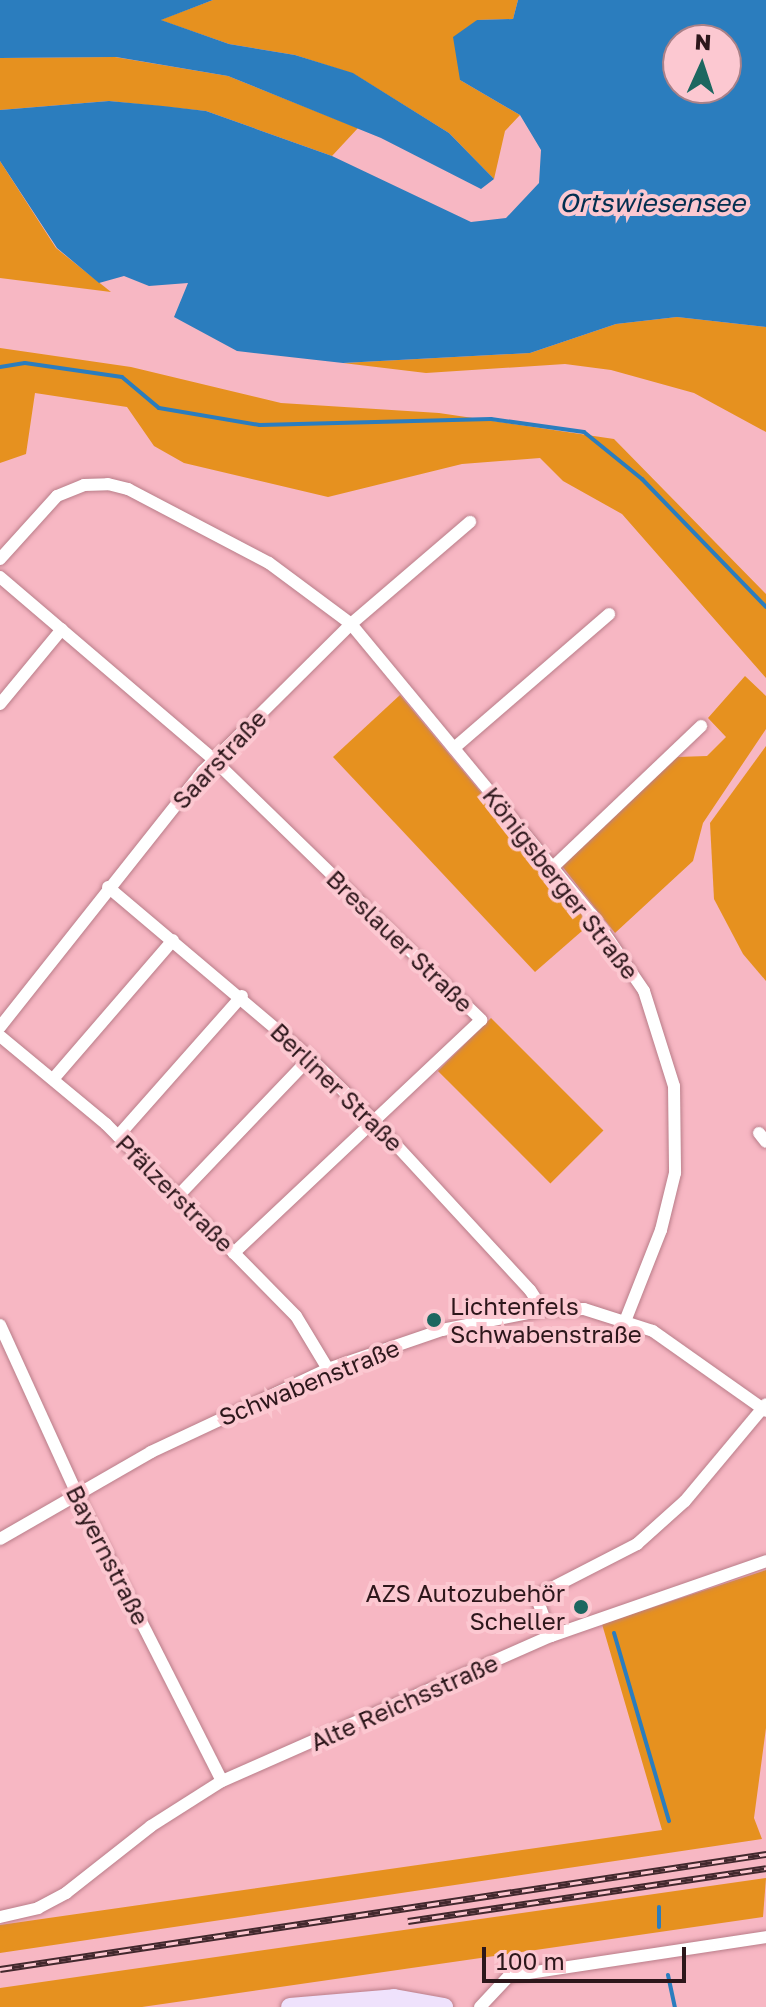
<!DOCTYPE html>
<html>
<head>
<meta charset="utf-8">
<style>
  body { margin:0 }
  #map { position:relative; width:766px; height:2007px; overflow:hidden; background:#f7b7c3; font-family:"Golos Text",sans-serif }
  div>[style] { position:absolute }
  .green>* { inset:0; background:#e6911f; transform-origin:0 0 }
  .water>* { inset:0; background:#2b7dbe }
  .stream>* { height:4px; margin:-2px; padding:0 2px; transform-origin:2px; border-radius:2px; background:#2b7dbe }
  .roads { filter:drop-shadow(0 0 2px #b97d89) drop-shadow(0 0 2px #b97d89) }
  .street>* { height:12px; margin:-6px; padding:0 6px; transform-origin:6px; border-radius:6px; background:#fff }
  .secondary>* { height:18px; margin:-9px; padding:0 9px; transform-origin:9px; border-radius:9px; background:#efe2fc }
  .rail>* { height:7px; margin-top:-3.5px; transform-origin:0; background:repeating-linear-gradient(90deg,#fcc8d1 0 12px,#42282d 0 24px); box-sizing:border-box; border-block:2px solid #42282d }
  .dots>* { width:22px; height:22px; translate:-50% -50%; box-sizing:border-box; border:4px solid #fcc8d1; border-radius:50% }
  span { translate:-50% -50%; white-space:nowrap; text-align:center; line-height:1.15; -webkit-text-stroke:8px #fcc8d1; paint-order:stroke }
  .street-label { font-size:24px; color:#2d171b }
  .poi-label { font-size:24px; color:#2d171b }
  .left { translate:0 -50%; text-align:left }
  .right { translate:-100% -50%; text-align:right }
  .water-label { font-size:26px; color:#022f50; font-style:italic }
  .north { position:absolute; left:662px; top:24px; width:80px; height:80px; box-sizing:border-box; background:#fcc8d1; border:2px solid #a98188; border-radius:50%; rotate:3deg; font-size:22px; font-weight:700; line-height:32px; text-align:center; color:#2d171b }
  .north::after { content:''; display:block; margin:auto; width:28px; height:36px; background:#1c6760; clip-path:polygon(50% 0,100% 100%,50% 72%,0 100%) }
  .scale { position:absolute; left:482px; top:1947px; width:204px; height:36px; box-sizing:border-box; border:4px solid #2d171b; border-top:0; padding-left:10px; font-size:24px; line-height:28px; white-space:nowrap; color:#2d171b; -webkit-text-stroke:6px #fcc8d1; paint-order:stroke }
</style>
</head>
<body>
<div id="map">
  <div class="green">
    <i style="clip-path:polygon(213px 0,518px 0,513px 19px,477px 20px,460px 80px,520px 115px,505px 131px,494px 179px,449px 133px,354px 74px,295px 55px,229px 44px,160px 20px)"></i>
    <i style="clip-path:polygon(115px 57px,228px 76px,358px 128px,332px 156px,206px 111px,109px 101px,0 110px,0 58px)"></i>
    <i style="clip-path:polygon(0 161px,56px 248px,111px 292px,0 278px)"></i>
    <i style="clip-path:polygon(677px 317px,766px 327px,766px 432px,694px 393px,611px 370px,565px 364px,426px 373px,343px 363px,530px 353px,616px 324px)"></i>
    <i style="clip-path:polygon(0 348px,131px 367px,281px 403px,439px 413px,614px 439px,766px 594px,766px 678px,622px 514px,563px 481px,540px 458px,462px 464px,328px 497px,184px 463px,154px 446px,127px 407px,35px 393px,26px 454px,0 463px)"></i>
    <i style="clip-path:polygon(745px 676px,766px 696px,766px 729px,703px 823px,693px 861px,615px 933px,562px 866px,677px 757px,707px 756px,726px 737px,708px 718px)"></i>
    <i style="clip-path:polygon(400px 695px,590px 924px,535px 972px,333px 757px)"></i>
    <i style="clip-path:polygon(766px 746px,766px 981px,743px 954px,714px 899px,710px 823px)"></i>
    <i style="left:491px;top:1018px;width:159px;height:75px;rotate:45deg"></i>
    <i style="clip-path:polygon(766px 1570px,766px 1728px,754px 1818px,762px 1839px,0 1953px,0 1925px,662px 1830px,602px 1624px)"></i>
    <i style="clip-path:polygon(766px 1878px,763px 1917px,142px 2007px,0 2007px,0 1988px)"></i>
  </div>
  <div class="water">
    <i style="clip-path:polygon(0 0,213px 0,161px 20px,229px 44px,295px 55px,353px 73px,449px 133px,494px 179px,481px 189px,381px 138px,228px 76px,116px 57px,0 58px)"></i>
    <i style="clip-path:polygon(evenodd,518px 0,766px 0,766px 327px,677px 317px,616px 324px,530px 353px,343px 363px,237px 351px,174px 317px,188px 283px,149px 286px,124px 276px,99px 283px,57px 248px,0 161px,0 110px,109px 101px,163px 106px,206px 111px,332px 156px,471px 222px,506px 218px,539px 183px,541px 150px,520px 115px,460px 80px,453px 37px,477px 20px,513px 19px,518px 0,726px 40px,726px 88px,678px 88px,678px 40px,726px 40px)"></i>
  </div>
  <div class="stream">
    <i style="left:0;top:367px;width:25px;rotate:-9deg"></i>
    <i style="left:25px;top:363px;width:98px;rotate:8.2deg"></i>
    <i style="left:122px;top:377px;width:48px;rotate:40deg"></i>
    <i style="left:159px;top:408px;width:102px;rotate:9.6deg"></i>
    <i style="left:260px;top:425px;width:231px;rotate:-1.5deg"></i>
    <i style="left:491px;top:419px;width:94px;rotate:8deg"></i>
    <i style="left:584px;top:432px;width:75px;rotate:39deg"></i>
    <i style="left:642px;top:479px;width:178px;rotate:45.9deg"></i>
    <i style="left:614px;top:1633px;width:196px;rotate:73.7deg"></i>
    <i style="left:659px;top:1907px;width:20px;rotate:90deg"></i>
    <i style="left:668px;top:1975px;width:33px;rotate:78deg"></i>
  </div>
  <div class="roads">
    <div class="street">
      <i style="left:0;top:559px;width:85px;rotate:-47.9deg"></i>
      <i style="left:57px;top:496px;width:29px;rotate:-22deg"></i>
      <i style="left:84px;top:485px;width:24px;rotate:-2deg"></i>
      <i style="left:108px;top:484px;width:21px;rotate:14deg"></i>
      <i style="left:128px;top:489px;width:159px;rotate:27.7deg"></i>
      <i style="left:269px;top:563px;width:102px;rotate:36.6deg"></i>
      <i style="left:351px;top:624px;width:378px;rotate:50.4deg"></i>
      <i style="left:592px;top:915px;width:92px;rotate:55.6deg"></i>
      <i style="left:644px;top:991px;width:100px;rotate:72.5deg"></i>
      <i style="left:674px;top:1086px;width:87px;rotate:89.3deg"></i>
      <i style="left:675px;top:1173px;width:59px;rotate:103.8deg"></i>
      <i style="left:661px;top:1230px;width:96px;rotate:111.5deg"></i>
      <i style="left:0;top:577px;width:282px;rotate:40.5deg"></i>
      <i style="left:214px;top:760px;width:373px;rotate:44.2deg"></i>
      <i style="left:481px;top:1020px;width:340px;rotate:136.7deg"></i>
      <i style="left:0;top:704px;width:97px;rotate:-50.4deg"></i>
      <i style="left:454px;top:748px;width:205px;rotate:-40.8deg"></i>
      <i style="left:552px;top:868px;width:206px;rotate:-43.6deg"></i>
      <i style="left:108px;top:887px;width:265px;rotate:40.2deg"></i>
      <i style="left:310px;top:1058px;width:88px;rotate:44.5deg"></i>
      <i style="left:373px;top:1120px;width:231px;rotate:47.3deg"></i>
      <i style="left:530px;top:1290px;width:24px;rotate:57deg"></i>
      <i style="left:0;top:1027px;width:327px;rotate:-51.6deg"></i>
      <i style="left:203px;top:771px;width:209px;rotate:-44.8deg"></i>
      <i style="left:351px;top:624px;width:157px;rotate:-40.6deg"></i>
      <i style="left:0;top:1036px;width:138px;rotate:39.7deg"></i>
      <i style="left:106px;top:1124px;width:182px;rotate:45.2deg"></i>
      <i style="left:234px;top:1253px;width:88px;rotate:45.5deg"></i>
      <i style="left:296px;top:1316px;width:62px;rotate:58.9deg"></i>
      <i style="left:54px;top:1078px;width:182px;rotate:-49.2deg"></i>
      <i style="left:759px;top:1133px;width:11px;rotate:52deg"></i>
      <i style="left:118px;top:1136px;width:187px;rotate:-48.5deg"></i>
      <i style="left:178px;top:1196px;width:191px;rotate:-46.3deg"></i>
      <i style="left:0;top:1325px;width:198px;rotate:65.5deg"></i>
      <i style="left:82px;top:1505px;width:309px;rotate:63.1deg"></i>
      <i style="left:0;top:1539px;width:174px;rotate:-29.9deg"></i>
      <i style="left:151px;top:1452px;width:195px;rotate:-25.1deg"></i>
      <i style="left:328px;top:1369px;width:120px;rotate:-18.9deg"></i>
      <i style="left:442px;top:1330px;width:103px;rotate:-11.2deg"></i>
      <i style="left:543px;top:1310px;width:41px;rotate:-1.4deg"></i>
      <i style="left:584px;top:1309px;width:72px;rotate:17.7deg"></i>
      <i style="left:653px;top:1331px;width:138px;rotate:35.3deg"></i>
      <i style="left:551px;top:1636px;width:43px;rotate:-110.6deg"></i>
      <i style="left:536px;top:1596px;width:114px;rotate:-27.2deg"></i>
      <i style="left:637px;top:1544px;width:64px;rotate:-41.9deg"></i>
      <i style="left:685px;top:1501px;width:126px;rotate:-50.1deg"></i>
      <i style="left:0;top:1917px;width:39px;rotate:-13deg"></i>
      <i style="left:38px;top:1908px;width:32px;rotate:-28deg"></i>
      <i style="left:66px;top:1893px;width:108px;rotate:-38.2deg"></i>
      <i style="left:151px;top:1826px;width:84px;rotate:-32.4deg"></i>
      <i style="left:222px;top:1781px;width:360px;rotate:-23.8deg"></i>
      <i style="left:551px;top:1636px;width:228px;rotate:-19.2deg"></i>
      <i style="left:480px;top:2007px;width:42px;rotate:-46.9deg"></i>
      <i style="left:509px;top:1976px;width:260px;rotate:-8.6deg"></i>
    </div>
    <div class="secondary">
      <i style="left:290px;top:2007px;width:104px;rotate:-4.9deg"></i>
      <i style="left:394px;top:1998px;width:51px;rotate:10.2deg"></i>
    </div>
  </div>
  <div class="rail">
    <i style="left:408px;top:1921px;width:362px;rotate:-8.4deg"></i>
    <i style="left:0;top:1969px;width:775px;rotate:-8.54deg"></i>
  </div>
  <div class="dots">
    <i style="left:434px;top:1320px;background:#1c6760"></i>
    <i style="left:581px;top:1607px;background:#1c6760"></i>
  </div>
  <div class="street-label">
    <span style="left:219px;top:759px;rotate:-47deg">Saarstraße</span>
    <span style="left:561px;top:883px;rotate:52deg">Königsberger Straße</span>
    <span style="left:400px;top:941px;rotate:44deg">Breslauer Straße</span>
    <span style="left:337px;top:1087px;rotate:44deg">Berliner Straße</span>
    <span style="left:175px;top:1193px;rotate:45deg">Pfälzerstraße</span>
    <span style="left:309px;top:1382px;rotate:-22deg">Schwabenstraße</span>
    <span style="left:108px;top:1555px;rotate:63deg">Bayernstraße</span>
    <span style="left:404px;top:1702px;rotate:-24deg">Alte Reichsstraße</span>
  </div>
  <div class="poi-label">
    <span class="left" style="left:450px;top:1320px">Lichtenfels<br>Schwabenstraße</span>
    <span class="right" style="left:565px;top:1607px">AZS Autozubehör<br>Scheller</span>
  </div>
  <div class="water-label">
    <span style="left:652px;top:203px">Ortswiesensee</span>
  </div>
  <div class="north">N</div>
  <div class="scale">100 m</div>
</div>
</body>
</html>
